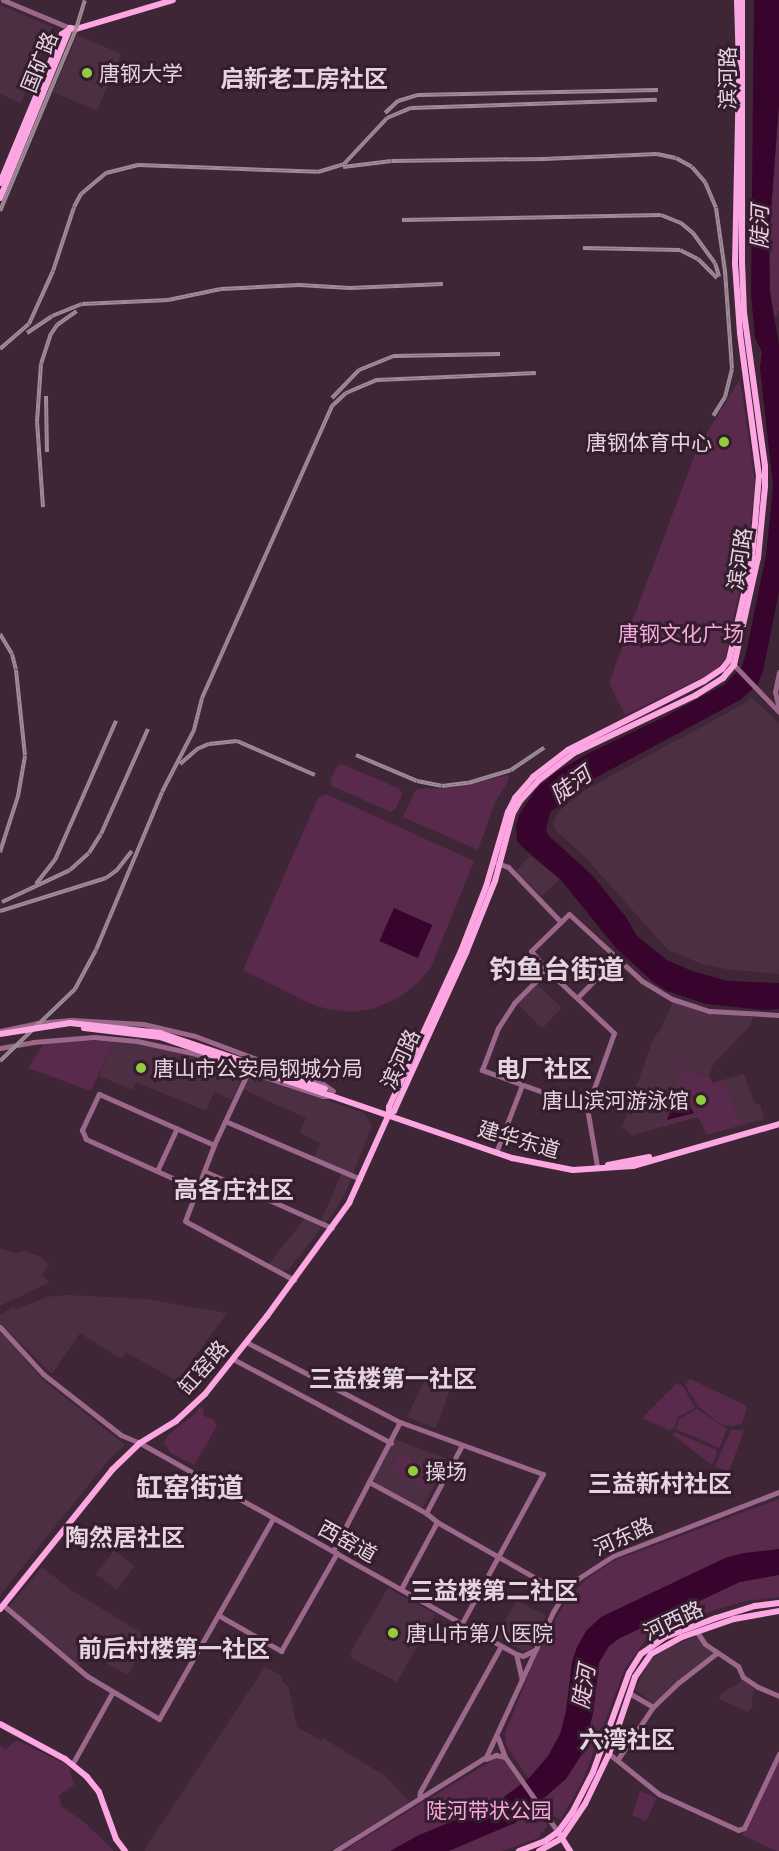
<!DOCTYPE html>
<html>
<head>
<meta charset="utf-8">
<style>
  body { margin:0 }
  #map { position:relative; width:779px; height:1851px; overflow:hidden; background:#3f2637; font-family:Mulish,"Noto Sans SC",sans-serif }
  div>[style] { position:absolute }
  .built>* { inset:0; background:#4d2f44; transform-origin:0 0 }
  .green>* { inset:0; background:#592a4b; transform-origin:0 0 }
  .water>* { inset:0; background:#38032c; transform-origin:0 0 }
  .minor>* { height:5px; margin:-2.5px; padding:0 2.5px; transform-origin:2.5px; border-radius:2.5px; background:#9b688b }
  .major>* { height:6px; margin:-3px; padding:0 3px; transform-origin:3px; border-radius:3px; background:#fca7e1 }
  .rail>* { height:4px; margin-top:-2px; transform-origin:0; background:repeating-linear-gradient(90deg,#341d2d 0 4.5px,#a08c99 0 9px); box-sizing:border-box; border-block:2px solid #a08c99 }
  .major-bridge>* { height:6px; margin:-3px; padding:0 3px; transform-origin:3px; border-radius:3px; background:#fca7e1 }
  .dots>* { width:16px; height:16px; translate:-50% -50%; box-sizing:border-box; border:3px solid #341d2d; border-radius:50% }
  span { translate:-50% -50%; white-space:nowrap; text-align:center; line-height:1.15; -webkit-text-stroke:6px #341d2d; paint-order:stroke }
  .street-label { font-size:21px; color:#e5d4df }
  .poi-label { font-size:21px; color:#e5d4df }
  .left { translate:0 -50%; text-align:left }
  .right { translate:-100% -50%; text-align:right }
  .park-label { font-size:21px; color:#faa7df }
  .water-label { font-size:22px; color:#f2c8e4; font-style:italic }
  .quarter-label { font-size:24px; color:#e5d4df; font-weight:700 }
  .district-label { font-size:27px; color:#e5d4df; font-weight:700 }
</style>
</head>
<body>
<div id="map">
  <div class="built">
    <i style="clip-path:polygon(0 5px,52px 27px,21px 103px,0 94px)"></i>
    <i style="left:77px;top:35px;width:48px;height:62px;rotate:23deg"></i>
    <i style="clip-path:polygon(751px 697px,779px 723px,779px 974px,726px 969px,702px 964px,668px 950px,585px 857px,554px 829px,553px 822px,559px 811px,585px 790px,742px 705px)"></i>
    <i style="clip-path:polygon(530px 856px,560px 879px,542px 896px,516px 871px)"></i>
    <i style="left:536px;top:983px;width:36px;height:28px;rotate:44deg"></i>
    <i style="clip-path:polygon(673px 1002px,703px 1012px,753px 1017px,750px 1026px,714px 1063px,709px 1075px,703px 1077px,683px 1066px,662px 1127px,632px 1135px,622px 1127px,654px 1037px,661px 1029px)"></i>
    <i style="clip-path:polygon(114px 1040px,185px 1053px,245px 1072px,232px 1100px,214px 1092px,206px 1111px,136px 1082px,132px 1090px,99px 1076px)"></i>
    <i style="clip-path:polygon(249px 1074px,364px 1113px,372px 1125px,346px 1192px,334px 1212px,289px 1269px,282px 1271px,269px 1264px,306px 1217px,320px 1223px,343px 1170px,314px 1157px,320px 1143px,300px 1133px,306px 1118px,242px 1089px)"></i>
    <i style="clip-path:polygon(744px 1074px,755px 1105px,760px 1104px,764px 1119px,742px 1125px,723px 1080px)"></i>
    <i style="clip-path:polygon(0 1248px,15px 1253px,24px 1251px,41px 1257px,42px 1260px,49px 1264px,42px 1275px,50px 1282px,0 1306px)"></i>
    <i style="clip-path:polygon(66px 1295px,146px 1299px,227px 1313px,177px 1381px,126px 1352px,121px 1359px,80px 1333px,52px 1374px,0 1323px,0 1315px,13px 1307px,16px 1309px,47px 1297px)"></i>
    <i style="clip-path:polygon(0 1331px,43px 1380px,125px 1445px,111px 1457px,0 1595px)"></i>
    <i style="clip-path:polygon(429px 1371px,453px 1381px,436px 1428px,407px 1417px)"></i>
    <i style="clip-path:polygon(394px 1439px,448px 1459px,422px 1509px,375px 1482px,374px 1478px)"></i>
    <i style="left:114px;top:1550px;width:26px;height:30px;rotate:37deg"></i>
    <i style="clip-path:polygon(42px 1567px,70px 1589px,149px 1638px,128px 1675px,86px 1652px,79px 1666px,8px 1608px)"></i>
    <i style="clip-path:polygon(388px 1588px,435px 1614px,397px 1682px,353px 1659px,350px 1653px)"></i>
    <i style="clip-path:polygon(517px 1600px,546px 1616px,531px 1649px,523px 1651px,496px 1636px)"></i>
    <i style="clip-path:polygon(697px 1636px,718px 1651px,654px 1704px,635px 1689px,650px 1660px,671px 1646px)"></i>
    <i style="clip-path:polygon(265px 1667px,282px 1676px,282px 1681px,288px 1686px,297px 1727px,321px 1740px,323px 1738px,385px 1776px,410px 1802px,330px 1851px,146px 1851px,144px 1850px)"></i>
    <i style="clip-path:polygon(743px 1680px,755px 1690px,751px 1700px,753px 1705px,748px 1712px,719px 1699px,721px 1694px)"></i>
  </div>
  <div class="green">
    <i style="clip-path:polygon(779px 104px,779px 310px,774px 320px,770px 292px,769px 238px)"></i>
    <i style="clip-path:polygon(740px 379px,755px 483px,748px 551px,725px 659px,714px 672px,625px 715px,609px 683px,697px 449px)"></i>
    <i style="clip-path:polygon(342px 764px,400px 789px,402px 795px,395px 810px,391px 812px,332px 786px,330px 781px,337px 766px)"></i>
    <i style="clip-path:polygon(509px 775px,507px 783px,495px 802px,478px 850px,403px 817px,416px 789px,451px 788px)"></i>
    <i style="clip-path:polygon(326px 794px,474px 861px,431px 967px,419px 982px,398px 998px,375px 1008px,353px 1012px,327px 1009px,309px 1003px,243px 970px,318px 798px)"></i>
    <i style="clip-path:polygon(114px 1040px,91px 1091px,28px 1068px,45px 1042px)"></i>
    <i style="clip-path:polygon(683px 1066px,703px 1077px,709px 1075px,712px 1083px,723px 1080px,742px 1125px,707px 1135px,698px 1117px,662px 1127px)"></i>
    <i style="clip-path:polygon(690px 1379px,747px 1406px,742px 1424px,729px 1426px,720px 1424px,699px 1407px,685px 1385px)"></i>
    <i style="clip-path:polygon(677px 1383px,683px 1386px,695px 1408px,678px 1417px,674px 1428px,669px 1430px,642px 1418px)"></i>
    <i style="clip-path:polygon(199px 1406px,203px 1409px,204px 1416px,214px 1420px,217px 1426px,194px 1465px,171px 1453px,164px 1443px,168px 1435px,197px 1412px)"></i>
    <i style="clip-path:polygon(697px 1409px,727px 1429px,719px 1448px,676px 1429px,679px 1419px)"></i>
    <i style="clip-path:polygon(731px 1430px,744px 1430px,729px 1472px,715px 1466px)"></i>
    <i style="clip-path:polygon(675px 1432px,716px 1450px,717px 1454px,712px 1465px,673px 1435px)"></i>
    <i style="left:400px;top:1454px;width:38px;height:19px;rotate:27deg"></i>
    <i style="clip-path:polygon(779px 1499px,779px 1597px,745px 1601px,712px 1611px,644px 1642px,625px 1668px,583px 1780px,561px 1819px,555px 1817px,512px 1754px,506px 1745px,505px 1733px,534px 1661px,567px 1599px,588px 1578px,613px 1561px)"></i>
    <i style="clip-path:polygon(16px 1740px,68px 1765px,74px 1785px,59px 1795px,61px 1806px,85px 1823px,114px 1851px,0 1851px,0 1745px,6px 1749px)"></i>
    <i style="clip-path:polygon(498px 1757px,505px 1762px,547px 1821px,547px 1826px,538px 1838px,502px 1851px,343px 1851px)"></i>
    <i style="clip-path:polygon(779px 1760px,779px 1851px,777px 1851px,742px 1835px)"></i>
    <i style="clip-path:polygon(640px 1791px,657px 1798px,646px 1821px,632px 1815px)"></i>
  </div>
  <div class="water">
    <i style="clip-path:polygon(754px 0,779px 0,779px 104px,769px 238px,770px 292px,779px 345px,779px 592px,763px 671px,758px 684px,740px 700px,595px 778px,568px 797px,550px 813px,546px 830px,549px 836px,592px 875px,626px 917px,637px 936px,667px 960px,692px 971px,728px 981px,779px 983px,779px 1009px,765px 1010px,706px 1004px,667px 991px,653px 982px,616px 948px,560px 879px,521px 846px,517px 841px,516px 826px,519px 815px,536px 789px,556px 772px,587px 754px,666px 716px,725px 684px,742px 666px,746px 653px,766px 555px,773px 486px,760px 368px,762px 352px,755px 338px,751px 294px)"></i>
    <i style="left:394px;top:908px;width:42px;height:36px;rotate:24deg"></i>
    <i style="clip-path:polygon(683px 1097px,694px 1113px,667px 1120px,674px 1100px)"></i>
    <i style="clip-path:polygon(779px 1549px,779px 1575px,740px 1582px,620px 1638px,609px 1646px,599px 1663px,593px 1714px,582px 1754px,566px 1779px,515px 1823px,449px 1851px,390px 1851px,419px 1835px,496px 1803px,529px 1778px,548px 1756px,560px 1734px,566px 1711px,572px 1662px,577px 1647px,586px 1631px,601px 1617px,725px 1558px,744px 1553px)"></i>
  </div>
  <div class="minor">
    <i style="left:3px;top:0;width:73px;rotate:22.7deg"></i>
    <i style="left:732px;top:663px;width:68px;rotate:46.2deg"></i>
    <i style="left:779px;top:672px;width:20px;rotate:101deg"></i>
    <i style="left:775px;top:692px;width:16px;rotate:76deg"></i>
    <i style="left:497px;top:863px;width:12px;rotate:20deg"></i>
    <i style="left:508px;top:867px;width:76px;rotate:46.1deg"></i>
    <i style="left:547px;top:970px;width:25px;rotate:-130deg"></i>
    <i style="left:531px;top:951px;width:53px;rotate:-44.2deg"></i>
    <i style="left:569px;top:914px;width:99px;rotate:42.5deg"></i>
    <i style="left:642px;top:981px;width:35px;rotate:31deg"></i>
    <i style="left:672px;top:999px;width:40px;rotate:18deg"></i>
    <i style="left:710px;top:1011px;width:69px;rotate:3.3deg"></i>
    <i style="left:578px;top:997px;width:54px;rotate:-45.7deg"></i>
    <i style="left:0;top:1031px;width:38px;rotate:-12deg"></i>
    <i style="left:37px;top:1023px;width:34px;rotate:-5deg"></i>
    <i style="left:71px;top:1020px;width:72px;rotate:3.2deg"></i>
    <i style="left:143px;top:1024px;width:53px;rotate:13deg"></i>
    <i style="left:195px;top:1036px;width:137px;rotate:20.6deg"></i>
    <i style="left:323px;top:1084px;width:12px;rotate:35deg"></i>
    <i style="left:0;top:1048px;width:34px;rotate:-10deg"></i>
    <i style="left:33px;top:1042px;width:61px;rotate:-4.7deg"></i>
    <i style="left:94px;top:1037px;width:43px;rotate:5.3deg"></i>
    <i style="left:137px;top:1041px;width:60px;rotate:12.4deg"></i>
    <i style="left:196px;top:1054px;width:134px;rotate:18.3deg"></i>
    <i style="left:323px;top:1096px;width:5px"></i>
    <i style="left:248px;top:1072px;width:81px;rotate:115deg"></i>
    <i style="left:214px;top:1145px;width:81px;rotate:110.9deg"></i>
    <i style="left:185px;top:1221px;width:124px;rotate:28.4deg"></i>
    <i style="left:587px;top:1108px;width:112px;rotate:-160.1deg"></i>
    <i style="left:482px;top:1070px;width:45px;rotate:-69.1deg"></i>
    <i style="left:498px;top:1028px;width:30px;rotate:-57deg"></i>
    <i style="left:514px;top:1003px;width:47px;rotate:-45deg"></i>
    <i style="left:547px;top:970px;width:92px;rotate:43.2deg"></i>
    <i style="left:614px;top:1033px;width:80px;rotate:109.8deg"></i>
    <i style="left:587px;top:1108px;width:59px;rotate:80.2deg"></i>
    <i style="left:225px;top:1121px;width:147px;rotate:23.2deg"></i>
    <i style="left:497px;top:1150px;width:70px;rotate:-69deg"></i>
    <i style="left:157px;top:1171px;width:47px;rotate:-65.1deg"></i>
    <i style="left:204px;top:1171px;width:140px;rotate:24deg"></i>
    <i style="left:197px;top:1189px;width:122px;rotate:-155.8deg"></i>
    <i style="left:86px;top:1139px;width:10px;rotate:-114deg"></i>
    <i style="left:82px;top:1130px;width:40px;rotate:-65deg"></i>
    <i style="left:99px;top:1094px;width:126px;rotate:23.9deg"></i>
    <i style="left:0;top:1327px;width:64px;rotate:47.5deg"></i>
    <i style="left:43px;top:1374px;width:99px;rotate:38deg"></i>
    <i style="left:121px;top:1435px;width:21px;rotate:23deg"></i>
    <i style="left:140px;top:1443px;width:431px;rotate:29.3deg"></i>
    <i style="left:516px;top:1654px;width:7px;rotate:16deg"></i>
    <i style="left:523px;top:1656px;width:15px;rotate:-28deg"></i>
    <i style="left:246px;top:1342px;width:174px;rotate:27.5deg"></i>
    <i style="left:400px;top:1422px;width:152px;rotate:20deg"></i>
    <i style="left:543px;top:1474px;width:170px;rotate:118.5deg"></i>
    <i style="left:233px;top:1359px;width:179px;rotate:28deg"></i>
    <i style="left:462px;top:1445px;width:77px;rotate:117.9deg"></i>
    <i style="left:426px;top:1513px;width:14px;rotate:39deg"></i>
    <i style="left:437px;top:1522px;width:146px;rotate:29.6deg"></i>
    <i style="left:371px;top:1483px;width:63px;rotate:28.6deg"></i>
    <i style="left:333px;top:1551px;width:145px;rotate:-62.6deg"></i>
    <i style="left:401px;top:1589px;width:76px;rotate:-61.8deg"></i>
    <i style="left:3px;top:1605px;width:110px;rotate:40.2deg"></i>
    <i style="left:87px;top:1676px;width:84px;rotate:30.8deg"></i>
    <i style="left:159px;top:1719px;width:231px;rotate:-60.4deg"></i>
    <i style="left:218px;top:1615px;width:73px;rotate:29.7deg"></i>
    <i style="left:281px;top:1651px;width:113px;rotate:-60.3deg"></i>
    <i style="left:697px;top:1632px;width:14px;rotate:56deg"></i>
    <i style="left:705px;top:1644px;width:40px;rotate:34deg"></i>
    <i style="left:738px;top:1666px;width:12px;rotate:66deg"></i>
    <i style="left:743px;top:1677px;width:18px;rotate:34deg"></i>
    <i style="left:758px;top:1687px;width:23px;rotate:23deg"></i>
    <i style="left:516px;top:1654px;width:26px;rotate:77deg"></i>
    <i style="left:629px;top:1693px;width:28px;rotate:30deg"></i>
    <i style="left:498px;top:1738px;width:20px;rotate:70deg"></i>
    <i style="left:505px;top:1757px;width:92px;rotate:54.8deg"></i>
    <i style="left:608px;top:1753px;width:65px;rotate:38.8deg"></i>
    <i style="left:659px;top:1794px;width:87px;rotate:24.5deg"></i>
    <i style="left:738px;top:1830px;width:6px;rotate:-18deg"></i>
    <i style="left:744px;top:1828px;width:82px;rotate:-64.7deg"></i>
    <i style="left:486px;top:1759px;width:11px;rotate:-22deg"></i>
    <i style="left:496px;top:1755px;width:9px;rotate:13deg"></i>
    <i style="left:618px;top:1759px;width:63px;rotate:-56.1deg"></i>
    <i style="left:653px;top:1707px;width:35px;rotate:-44deg"></i>
    <i style="left:678px;top:1683px;width:49px;rotate:-37.6deg"></i>
    <i style="left:74px;top:1761px;width:78px;rotate:-60.8deg"></i>
    <i style="left:419px;top:1799px;width:7px;rotate:-82deg"></i>
    <i style="left:420px;top:1792px;width:167px;rotate:-61deg"></i>
    <i style="left:335px;top:1851px;width:178px;rotate:-31.9deg"></i>
    <i style="left:486px;top:1757px;width:160px;rotate:-65.2deg"></i>
    <i style="left:553px;top:1612px;width:21px;rotate:-59deg"></i>
    <i style="left:564px;top:1594px;width:22px;rotate:-47deg"></i>
    <i style="left:579px;top:1578px;width:40px;rotate:-32.9deg"></i>
    <i style="left:613px;top:1556px;width:178px;rotate:-21.1deg"></i>
  </div>
  <div class="major">
    <i style="left:70px;top:28px;width:6px;rotate:9deg"></i>
    <i style="left:76px;top:29px;width:101px;rotate:-16.6deg"></i>
    <i style="left:0;top:183px;width:161px;rotate:-67.4deg"></i>
    <i style="left:62px;top:34px;width:9px;rotate:-32deg"></i>
    <i style="left:0;top:198px;width:184px;rotate:-67.6deg"></i>
    <i style="left:323px;top:1093px;width:200px;rotate:19deg"></i>
    <i style="left:512px;top:1158px;width:62px;rotate:11.1deg"></i>
    <i style="left:573px;top:1170px;width:60px;rotate:-3.8deg"></i>
    <i style="left:633px;top:1166px;width:152px;rotate:-16deg"></i>
    <i style="left:389px;top:1114px;width:6px;rotate:-31deg"></i>
    <i style="left:394px;top:1111px;width:174px;rotate:-65.5deg"></i>
    <i style="left:466px;top:953px;width:78px;rotate:-68.1deg"></i>
    <i style="left:495px;top:881px;width:70px;rotate:-75.2deg"></i>
    <i style="left:513px;top:813px;width:14px;rotate:-60deg"></i>
    <i style="left:520px;top:801px;width:28px;rotate:-48deg"></i>
    <i style="left:539px;top:780px;width:44px;rotate:-37.6deg"></i>
    <i style="left:574px;top:753px;width:135px;rotate:-25.4deg"></i>
    <i style="left:696px;top:695px;width:32px;rotate:-32deg"></i>
    <i style="left:723px;top:678px;width:17px;rotate:-50deg"></i>
    <i style="left:734px;top:665px;width:110px;rotate:-77.4deg"></i>
    <i style="left:758px;top:558px;width:72px;rotate:-84.4deg"></i>
    <i style="left:765px;top:486px;width:20px;rotate:-90deg"></i>
    <i style="left:765px;top:466px;width:155px;rotate:-97.8deg"></i>
    <i style="left:744px;top:312px;width:49px;rotate:-92.3deg"></i>
    <i style="left:742px;top:263px;width:263px;rotate:-90deg"></i>
    <i style="left:389px;top:1114px;width:7px;rotate:-90deg"></i>
    <i style="left:389px;top:1107px;width:172px;rotate:-65.2deg"></i>
    <i style="left:461px;top:951px;width:69px;rotate:-68.7deg"></i>
    <i style="left:486px;top:887px;width:78px;rotate:-73.7deg"></i>
    <i style="left:508px;top:812px;width:16px;rotate:-63deg"></i>
    <i style="left:515px;top:798px;width:28px;rotate:-49deg"></i>
    <i style="left:533px;top:777px;width:44px;rotate:-37.6deg"></i>
    <i style="left:568px;top:750px;width:153px;rotate:-26.9deg"></i>
    <i style="left:704px;top:681px;width:22px;rotate:-34deg"></i>
    <i style="left:722px;top:669px;width:11px;rotate:-52deg"></i>
    <i style="left:729px;top:660px;width:104px;rotate:-77.2deg"></i>
    <i style="left:752px;top:559px;width:83px;rotate:-85.2deg"></i>
    <i style="left:759px;top:476px;width:144px;rotate:-97.6deg"></i>
    <i style="left:740px;top:333px;width:69px;rotate:-94.1deg"></i>
    <i style="left:735px;top:264px;width:196px;rotate:-88.8deg"></i>
    <i style="left:739px;top:68px;width:68px;rotate:-91.7deg"></i>
    <i style="left:608px;top:1165px;width:42px;rotate:-11deg"></i>
    <i style="left:0;top:1609px;width:179px;rotate:-51.1deg"></i>
    <i style="left:112px;top:1470px;width:39px;rotate:-44deg"></i>
    <i style="left:140px;top:1443px;width:42px;rotate:-31.4deg"></i>
    <i style="left:176px;top:1421px;width:40px;rotate:-43deg"></i>
    <i style="left:205px;top:1394px;width:100px;rotate:-51.5deg"></i>
    <i style="left:267px;top:1316px;width:140px;rotate:-54deg"></i>
    <i style="left:349px;top:1203px;width:98px;rotate:-65.8deg"></i>
    <i style="left:0;top:1724px;width:74px;rotate:28.3deg"></i>
    <i style="left:65px;top:1759px;width:28px;rotate:39deg"></i>
    <i style="left:87px;top:1777px;width:19px;rotate:51deg"></i>
    <i style="left:99px;top:1792px;width:50px;rotate:70.1deg"></i>
    <i style="left:116px;top:1839px;width:15px;rotate:53deg"></i>
    <i style="left:560px;top:1835px;width:19px;rotate:58deg"></i>
    <i style="left:519px;top:1851px;width:28px;rotate:-21deg"></i>
    <i style="left:545px;top:1841px;width:16px;rotate:-35deg"></i>
    <i style="left:558px;top:1832px;width:24px;rotate:-54deg"></i>
    <i style="left:572px;top:1813px;width:46px;rotate:-62.9deg"></i>
    <i style="left:593px;top:1772px;width:105px;rotate:-70deg"></i>
    <i style="left:629px;top:1673px;width:22px;rotate:-58deg"></i>
    <i style="left:641px;top:1654px;width:29px;rotate:-35deg"></i>
    <i style="left:665px;top:1637px;width:54px;rotate:-20.4deg"></i>
    <i style="left:716px;top:1618px;width:41px;rotate:-17.1deg"></i>
    <i style="left:755px;top:1606px;width:24px;rotate:-7deg"></i>
    <i style="left:539px;top:1851px;width:26px;rotate:-29deg"></i>
    <i style="left:562px;top:1838px;width:41px;rotate:-55.9deg"></i>
    <i style="left:585px;top:1804px;width:55px;rotate:-64.4deg"></i>
    <i style="left:609px;top:1754px;width:81px;rotate:-71.3deg"></i>
    <i style="left:635px;top:1677px;width:28px;rotate:-55deg"></i>
    <i style="left:651px;top:1654px;width:35px;rotate:-29deg"></i>
    <i style="left:682px;top:1637px;width:55px;rotate:-19.1deg"></i>
    <i style="left:734px;top:1619px;width:46px;rotate:-10.1deg"></i>
  </div>
  <div class="rail">
    <i style="left:385px;top:113px;width:18px;rotate:-43deg"></i>
    <i style="left:398px;top:101px;width:21px;rotate:-17deg"></i>
    <i style="left:418px;top:95px;width:240px;rotate:-1.2deg"></i>
    <i style="left:343px;top:167px;width:49px;rotate:-7deg"></i>
    <i style="left:392px;top:161px;width:152px;rotate:-0.8deg"></i>
    <i style="left:544px;top:159px;width:113px;rotate:-2.5deg"></i>
    <i style="left:657px;top:154px;width:19px;rotate:12deg"></i>
    <i style="left:676px;top:158px;width:18px;rotate:29deg"></i>
    <i style="left:692px;top:167px;width:20px;rotate:49deg"></i>
    <i style="left:705px;top:182px;width:28px;rotate:67deg"></i>
    <i style="left:716px;top:208px;width:64px;rotate:81.9deg"></i>
    <i style="left:725px;top:271px;width:98px;rotate:85.9deg"></i>
    <i style="left:732px;top:369px;width:29px;rotate:104deg"></i>
    <i style="left:725px;top:397px;width:22px;rotate:122deg"></i>
    <i style="left:0;top:211px;width:197px;rotate:-67.3deg"></i>
    <i style="left:76px;top:29px;width:30px;rotate:-73deg"></i>
    <i style="left:402px;top:220px;width:259px;rotate:-1.1deg"></i>
    <i style="left:661px;top:215px;width:22px;rotate:22deg"></i>
    <i style="left:681px;top:223px;width:16px;rotate:40deg"></i>
    <i style="left:693px;top:233px;width:37px;rotate:54deg"></i>
    <i style="left:715px;top:263px;width:14px;rotate:73deg"></i>
    <i style="left:583px;top:248px;width:97px;rotate:1.2deg"></i>
    <i style="left:680px;top:250px;width:20px;rotate:27deg"></i>
    <i style="left:698px;top:259px;width:27px;rotate:45deg"></i>
    <i style="left:27px;top:333px;width:30px;rotate:-34deg"></i>
    <i style="left:52px;top:316px;width:32px;rotate:-22deg"></i>
    <i style="left:82px;top:304px;width:86px;rotate:-2.7deg"></i>
    <i style="left:168px;top:300px;width:54px;rotate:-11.7deg"></i>
    <i style="left:221px;top:289px;width:78px;rotate:-2.9deg"></i>
    <i style="left:299px;top:285px;width:51px;rotate:3.4deg"></i>
    <i style="left:350px;top:288px;width:93px;rotate:-2.5deg"></i>
    <i style="left:0;top:349px;width:38px;rotate:-41deg"></i>
    <i style="left:29px;top:324px;width:58px;rotate:-65.6deg"></i>
    <i style="left:53px;top:271px;width:67px;rotate:-71.8deg"></i>
    <i style="left:74px;top:207px;width:15px;rotate:-62deg"></i>
    <i style="left:81px;top:194px;width:33px;rotate:-40deg"></i>
    <i style="left:106px;top:173px;width:34px;rotate:-14deg"></i>
    <i style="left:139px;top:165px;width:179px;rotate:2.2deg"></i>
    <i style="left:318px;top:172px;width:27px;rotate:-17deg"></i>
    <i style="left:344px;top:164px;width:63px;rotate:-46.9deg"></i>
    <i style="left:387px;top:118px;width:26px;rotate:-23deg"></i>
    <i style="left:411px;top:108px;width:246px;rotate:-1.9deg"></i>
    <i style="left:46px;top:396px;width:56px;rotate:89deg"></i>
    <i style="left:332px;top:398px;width:39px;rotate:-46deg"></i>
    <i style="left:359px;top:370px;width:38px;rotate:-22deg"></i>
    <i style="left:394px;top:356px;width:106px;rotate:-1.1deg"></i>
    <i style="left:43px;top:507px;width:85px;rotate:-94deg"></i>
    <i style="left:37px;top:422px;width:58px;rotate:-86.1deg"></i>
    <i style="left:41px;top:364px;width:32px;rotate:-72deg"></i>
    <i style="left:51px;top:334px;width:11px;rotate:-56deg"></i>
    <i style="left:57px;top:325px;width:24px;rotate:-35deg"></i>
    <i style="left:0;top:634px;width:23px;rotate:59deg"></i>
    <i style="left:12px;top:654px;width:16px;rotate:76deg"></i>
    <i style="left:16px;top:670px;width:86px;rotate:84deg"></i>
    <i style="left:25px;top:756px;width:41px;rotate:99.9deg"></i>
    <i style="left:18px;top:796px;width:59px;rotate:107.8deg"></i>
    <i style="left:356px;top:755px;width:66px;rotate:23.1deg"></i>
    <i style="left:417px;top:781px;width:25px;rotate:11deg"></i>
    <i style="left:442px;top:786px;width:26px;rotate:-7deg"></i>
    <i style="left:468px;top:783px;width:45px;rotate:-16.8deg"></i>
    <i style="left:511px;top:770px;width:40px;rotate:-34deg"></i>
    <i style="left:180px;top:764px;width:23px;rotate:-41deg"></i>
    <i style="left:197px;top:749px;width:13px;rotate:-23deg"></i>
    <i style="left:209px;top:744px;width:28px;rotate:-6deg"></i>
    <i style="left:237px;top:741px;width:85px;rotate:23.6deg"></i>
    <i style="left:36px;top:884px;width:31px;rotate:-52deg"></i>
    <i style="left:55px;top:860px;width:152px;rotate:-66.3deg"></i>
    <i style="left:2px;top:902px;width:75px;rotate:-25.2deg"></i>
    <i style="left:70px;top:870px;width:25px;rotate:-42deg"></i>
    <i style="left:89px;top:853px;width:22px;rotate:-58deg"></i>
    <i style="left:101px;top:834px;width:115px;rotate:-65.9deg"></i>
    <i style="left:0;top:911px;width:111px;rotate:-17.3deg"></i>
    <i style="left:106px;top:878px;width:14px;rotate:-36deg"></i>
    <i style="left:117px;top:870px;width:24px;rotate:-52deg"></i>
    <i style="left:0;top:1061px;width:104px;rotate:-43.8deg"></i>
    <i style="left:75px;top:989px;width:44px;rotate:-61.7deg"></i>
    <i style="left:96px;top:950px;width:171px;rotate:-67.3deg"></i>
    <i style="left:162px;top:792px;width:70px;rotate:-62.7deg"></i>
    <i style="left:194px;top:730px;width:33px;rotate:-76deg"></i>
    <i style="left:202px;top:698px;width:320px;rotate:-66deg"></i>
    <i style="left:332px;top:406px;width:19px;rotate:-43deg"></i>
    <i style="left:346px;top:393px;width:34px;rotate:-23deg"></i>
    <i style="left:377px;top:380px;width:159px;rotate:-2.5deg"></i>
  </div>
  <div class="major-bridge">
    <i style="left:84px;top:1028px;width:77px;rotate:6.8deg"></i>
    <i style="left:160px;top:1037px;width:172px;rotate:19deg"></i>
    <i style="left:0;top:1034px;width:71px;rotate:-8.9deg"></i>
    <i style="left:70px;top:1023px;width:91px;rotate:6.3deg"></i>
    <i style="left:160px;top:1033px;width:174px;rotate:18.7deg"></i>
  </div>
  <div class="dots">
    <i style="left:87px;top:73px;background:#92cd3e"></i>
    <i style="left:724px;top:442px;background:#92cd3e"></i>
    <i style="left:141px;top:1068px;background:#92cd3e"></i>
    <i style="left:701px;top:1100px;background:#92cd3e"></i>
    <i style="left:413px;top:1471px;background:#92cd3e"></i>
    <i style="left:393px;top:1633px;background:#92cd3e"></i>
  </div>
  <div class="street-label">
    <span style="left:39px;top:62px;rotate:-68deg">国矿路</span>
    <span style="left:727px;top:78px;rotate:-90deg">滨河路</span>
    <span style="left:739px;top:559px;rotate:-81deg">滨河路</span>
    <span style="left:400px;top:1059px;rotate:-65deg">滨河路</span>
    <span style="left:519px;top:1139px;rotate:16deg">建华东道</span>
    <span style="left:203px;top:1367px;rotate:-49deg">缸窑路</span>
    <span style="left:623px;top:1536px;rotate:-24deg">河东路</span>
    <span style="left:348px;top:1541px;rotate:29deg">西窑道</span>
    <span style="left:673px;top:1620px;rotate:-25deg">河西路</span>
  </div>
  <div class="poi-label">
    <span class="left" style="left:99px;top:73px">唐钢大学</span>
    <span class="right" style="left:712px;top:442px">唐钢体育中心</span>
    <span class="left" style="left:153px;top:1068px">唐山市公安局钢城分局</span>
    <span class="right" style="left:689px;top:1100px">唐山滨河游泳馆</span>
    <span class="left" style="left:425px;top:1471px">操场</span>
    <span class="left" style="left:406px;top:1633px">唐山市第八医院</span>
  </div>
  <div class="park-label">
    <span style="left:681px;top:633px">唐钢文化广场</span>
    <span style="left:489px;top:1810px">陡河带状公园</span>
  </div>
  <div class="water-label">
    <span style="left:760px;top:227px;rotate:-89deg">陡河</span>
    <span style="left:571px;top:785px;rotate:-37deg">陡河</span>
    <span style="left:584px;top:1687px;rotate:-81deg">陡河</span>
  </div>
  <div class="quarter-label">
    <span style="left:304px;top:79px">启新老工房社区</span>
    <span style="left:544px;top:1069px">电厂社区</span>
    <span style="left:234px;top:1190px">高各庄社区</span>
    <span style="left:393px;top:1379px">三益楼第一社区</span>
    <span style="left:660px;top:1484px">三益新村社区</span>
    <span style="left:125px;top:1538px">陶然居社区</span>
    <span style="left:494px;top:1591px">三益楼第二社区</span>
    <span style="left:174px;top:1649px">前后村楼第一社区</span>
    <span style="left:627px;top:1740px">六湾社区</span>
  </div>
  <div class="district-label">
    <span style="left:557px;top:970px">钓鱼台街道</span>
    <span style="left:190px;top:1488px">缸窑街道</span>
  </div>
</div>
</body>
</html>
